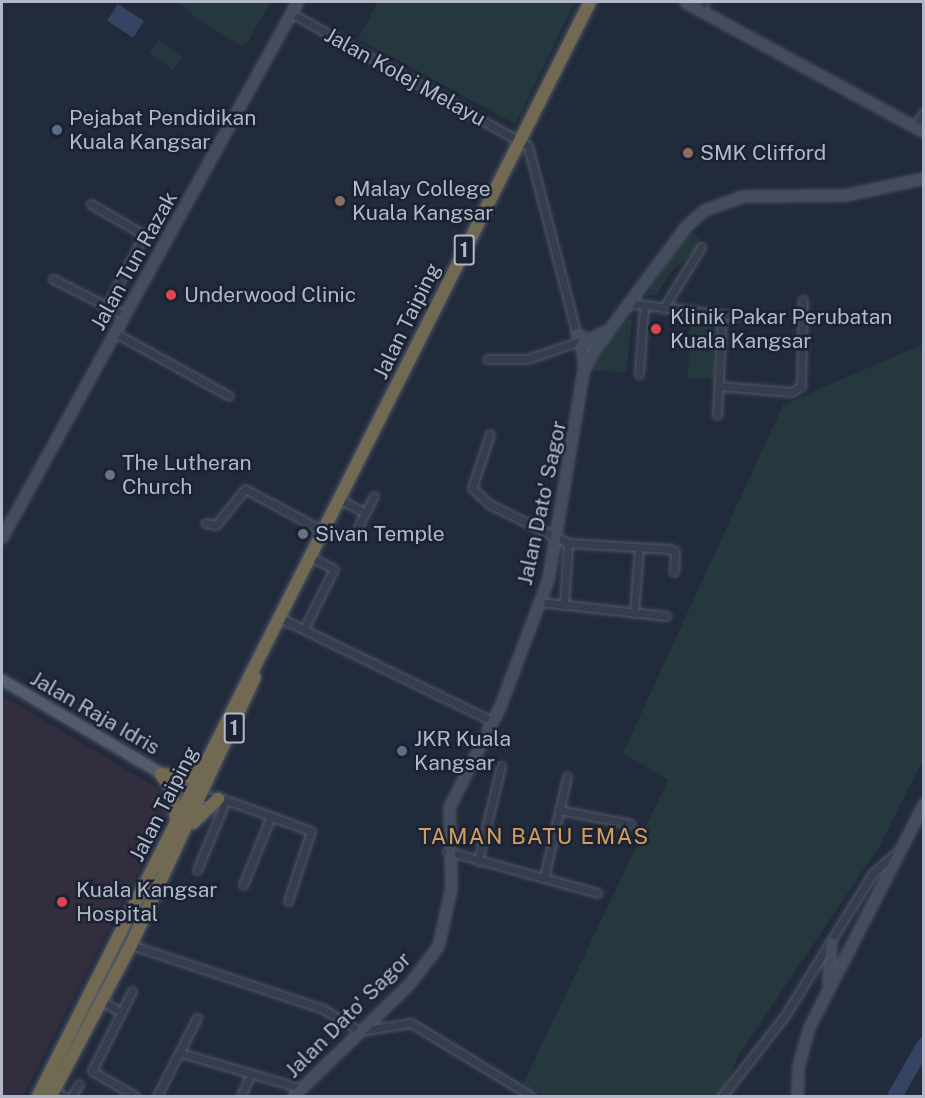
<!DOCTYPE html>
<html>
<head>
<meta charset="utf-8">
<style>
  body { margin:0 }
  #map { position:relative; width:925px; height:1098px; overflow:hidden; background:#222b3c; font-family:"Public Sans",sans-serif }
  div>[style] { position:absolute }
  .medical>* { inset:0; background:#322e3d }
  .green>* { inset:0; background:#24383d; transform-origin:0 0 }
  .water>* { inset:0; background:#364463; transform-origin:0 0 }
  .river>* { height:15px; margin:-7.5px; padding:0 7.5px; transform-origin:7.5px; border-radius:7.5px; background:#364463 }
  .roads { filter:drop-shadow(0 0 2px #515867) drop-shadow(0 0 2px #515867) }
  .street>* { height:7px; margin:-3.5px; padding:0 3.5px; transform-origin:3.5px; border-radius:3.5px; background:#363d4c }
  .secondary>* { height:9px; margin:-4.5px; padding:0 4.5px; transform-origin:4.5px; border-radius:4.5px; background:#444c5f }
  .primary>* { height:10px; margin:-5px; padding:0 5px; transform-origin:5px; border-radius:5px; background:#545c6c }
  .highway>* { height:12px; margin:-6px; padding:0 6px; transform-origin:6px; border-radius:6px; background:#726953 }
  .dots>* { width:16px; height:16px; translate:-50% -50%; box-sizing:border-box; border:3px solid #1b2231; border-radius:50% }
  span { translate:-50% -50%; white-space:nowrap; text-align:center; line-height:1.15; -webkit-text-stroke:5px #1b2231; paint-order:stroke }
  .shield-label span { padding:2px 4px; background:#1b2231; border:2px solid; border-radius:4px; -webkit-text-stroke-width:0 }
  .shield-label { font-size:20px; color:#b2b8c8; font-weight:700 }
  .street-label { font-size:21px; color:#b2b8c8 }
  .poi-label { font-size:21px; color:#b2b8c8 }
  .left { translate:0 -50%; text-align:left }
  .neighbourhood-label { font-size:22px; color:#d59e5f; letter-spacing:1.5px }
  .frame { position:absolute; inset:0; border:3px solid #b2b8c8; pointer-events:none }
</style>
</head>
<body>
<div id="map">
  <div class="medical">
    <i style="clip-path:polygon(2px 695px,162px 791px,167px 816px,23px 1096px,2px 1094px)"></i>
  </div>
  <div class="green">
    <i style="clip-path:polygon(180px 2px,271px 2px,247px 43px,240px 45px,198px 20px)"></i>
    <i style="clip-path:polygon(378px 2px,575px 2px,515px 124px,358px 39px)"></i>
    <i style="left:159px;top:40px;width:29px;height:16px;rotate:36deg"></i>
    <i style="clip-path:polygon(687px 232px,694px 233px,703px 245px,671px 271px,657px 295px,646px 296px)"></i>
    <i style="clip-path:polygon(628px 319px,632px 320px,626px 372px,593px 371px,606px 344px)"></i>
    <i style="left:690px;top:320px;width:26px;height:58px;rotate:2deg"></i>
    <i style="clip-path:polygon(923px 344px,923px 760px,880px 845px,739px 1055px,721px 1096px,544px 1096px,523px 1084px,668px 780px,623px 753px,783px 405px)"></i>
  </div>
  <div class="water">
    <i style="left:118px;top:4px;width:31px;height:20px;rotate:33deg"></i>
  </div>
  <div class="river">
    <i style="left:894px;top:1096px;width:60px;rotate:-60deg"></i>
  </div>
  <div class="roads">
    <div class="street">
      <i style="left:699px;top:10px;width:10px;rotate:-53deg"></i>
      <i style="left:291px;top:13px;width:272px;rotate:29.3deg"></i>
      <i style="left:528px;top:146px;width:196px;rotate:75.5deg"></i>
      <i style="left:915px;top:127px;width:17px;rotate:-59deg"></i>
      <i style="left:91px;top:204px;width:61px;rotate:30.3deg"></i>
      <i style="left:144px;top:235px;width:80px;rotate:117.5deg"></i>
      <i style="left:53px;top:279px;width:80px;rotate:26.9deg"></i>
      <i style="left:628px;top:303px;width:109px;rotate:6.9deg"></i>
      <i style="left:663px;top:309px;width:73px;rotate:-58.5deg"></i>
      <i style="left:115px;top:333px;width:130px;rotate:28.9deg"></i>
      <i style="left:487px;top:359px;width:40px"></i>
      <i style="left:527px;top:359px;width:56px;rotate:-18.8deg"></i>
      <i style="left:639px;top:374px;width:66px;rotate:-85.7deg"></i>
      <i style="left:719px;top:386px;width:72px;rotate:4.8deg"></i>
      <i style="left:791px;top:392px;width:12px;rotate:-31deg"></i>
      <i style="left:801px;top:386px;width:86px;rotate:-88.7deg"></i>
      <i style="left:717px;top:415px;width:100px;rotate:-87.1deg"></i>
      <i style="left:490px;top:434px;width:57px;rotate:108.4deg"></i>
      <i style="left:472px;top:488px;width:23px;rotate:43deg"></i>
      <i style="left:489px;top:504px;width:88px;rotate:26.3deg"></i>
      <i style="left:568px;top:543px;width:62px;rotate:93.7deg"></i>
      <i style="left:341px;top:500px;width:27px;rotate:28deg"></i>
      <i style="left:205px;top:523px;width:11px;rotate:10deg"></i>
      <i style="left:216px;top:525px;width:46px;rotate:-51.1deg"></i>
      <i style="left:245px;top:489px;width:91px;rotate:28.3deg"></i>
      <i style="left:358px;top:527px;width:35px;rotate:-63deg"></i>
      <i style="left:568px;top:543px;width:101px;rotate:3.4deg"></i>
      <i style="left:669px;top:549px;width:6px;rotate:18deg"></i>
      <i style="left:675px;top:551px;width:21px;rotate:93deg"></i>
      <i style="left:540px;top:602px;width:127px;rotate:6.3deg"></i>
      <i style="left:634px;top:613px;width:65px;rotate:-85.6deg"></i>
      <i style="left:282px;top:619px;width:233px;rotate:25.9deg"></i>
      <i style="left:304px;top:629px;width:67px;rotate:-63.4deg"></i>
      <i style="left:334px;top:569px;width:25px;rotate:-153deg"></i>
      <i style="left:201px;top:796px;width:32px;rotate:11deg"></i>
      <i style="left:232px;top:802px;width:84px;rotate:20.2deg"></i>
      <i style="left:311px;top:831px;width:74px;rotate:108.2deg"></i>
      <i style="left:559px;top:810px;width:73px;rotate:11deg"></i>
      <i style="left:447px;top:851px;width:156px;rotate:15.6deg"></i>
      <i style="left:478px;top:861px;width:98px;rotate:-76.4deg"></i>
      <i style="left:197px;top:870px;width:76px;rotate:-67.5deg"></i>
      <i style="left:544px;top:878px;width:104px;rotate:-77.2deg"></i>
      <i style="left:243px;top:885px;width:74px;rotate:-67.9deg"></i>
      <i style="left:131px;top:945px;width:202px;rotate:18.4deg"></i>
      <i style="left:323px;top:1009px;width:42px;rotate:31.4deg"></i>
      <i style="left:359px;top:1031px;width:53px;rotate:-8.7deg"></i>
      <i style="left:411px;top:1023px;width:140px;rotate:31.3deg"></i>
      <i style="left:132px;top:991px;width:89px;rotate:116.6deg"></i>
      <i style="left:92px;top:1071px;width:50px;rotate:30.2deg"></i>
      <i style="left:103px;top:1002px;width:21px;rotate:29deg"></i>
      <i style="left:181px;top:1053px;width:124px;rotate:16.4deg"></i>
      <i style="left:54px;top:1092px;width:11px;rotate:22deg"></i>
      <i style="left:72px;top:1096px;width:14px;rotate:-60deg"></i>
      <i style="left:157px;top:1096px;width:88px;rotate:-62.9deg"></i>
      <i style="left:241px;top:1096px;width:24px;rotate:-66deg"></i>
      <i style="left:722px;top:1096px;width:100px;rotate:-51.9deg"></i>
      <i style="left:784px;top:1017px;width:169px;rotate:-58.3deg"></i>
      <i style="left:873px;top:873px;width:32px;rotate:-41deg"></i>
    </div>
    <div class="secondary">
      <i style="left:685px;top:2px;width:272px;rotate:28.5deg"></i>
      <i style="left:576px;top:333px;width:14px;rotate:30deg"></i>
      <i style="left:588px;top:340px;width:19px;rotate:-28deg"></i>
      <i style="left:581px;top:344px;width:23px;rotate:83deg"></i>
      <i style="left:2px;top:537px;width:611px;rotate:-61.13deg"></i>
      <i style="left:828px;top:982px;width:40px;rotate:-85.7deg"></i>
      <i style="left:293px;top:1096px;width:161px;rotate:-44deg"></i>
      <i style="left:409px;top:984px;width:48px;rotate:-52.7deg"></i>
      <i style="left:438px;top:946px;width:59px;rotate:-77.4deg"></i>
      <i style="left:451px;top:888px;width:81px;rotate:-91.4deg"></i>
      <i style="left:449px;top:807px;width:113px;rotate:-63.2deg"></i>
      <i style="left:500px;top:706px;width:136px;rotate:-69.3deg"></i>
      <i style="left:548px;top:579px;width:211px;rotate:-80.4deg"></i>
      <i style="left:583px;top:371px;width:27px;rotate:-62deg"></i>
      <i style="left:596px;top:347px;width:149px;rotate:-53.4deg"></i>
      <i style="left:685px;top:227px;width:25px;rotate:-42deg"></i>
      <i style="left:704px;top:210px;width:41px;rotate:-19.7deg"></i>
      <i style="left:743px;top:196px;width:102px;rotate:-0.6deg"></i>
      <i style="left:845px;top:195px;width:81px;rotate:-12.1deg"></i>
      <i style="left:797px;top:1096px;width:30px;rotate:-88deg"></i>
      <i style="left:798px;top:1066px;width:41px;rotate:-74.2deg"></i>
      <i style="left:809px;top:1027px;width:252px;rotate:-62.8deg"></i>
    </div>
    <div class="primary">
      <i style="left:2px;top:680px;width:227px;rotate:30.4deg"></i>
    </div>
    <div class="highway">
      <i style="left:161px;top:774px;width:19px;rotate:55deg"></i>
      <i style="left:172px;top:790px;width:30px;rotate:82deg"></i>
      <i style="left:161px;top:774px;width:25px;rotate:7deg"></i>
      <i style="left:186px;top:777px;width:17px;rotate:-24deg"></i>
      <i style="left:193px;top:823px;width:35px;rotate:-44deg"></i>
      <i style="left:38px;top:1096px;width:1225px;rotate:-63.23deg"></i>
      <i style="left:51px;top:1096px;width:171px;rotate:-62.1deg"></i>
      <i style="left:131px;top:945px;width:295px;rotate:-65.2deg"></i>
    </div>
  </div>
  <div class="dots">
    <i style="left:57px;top:130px;background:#5c6f8a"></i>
    <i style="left:688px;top:153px;background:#8d6e63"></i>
    <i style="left:340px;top:201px;background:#8d6e63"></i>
    <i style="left:171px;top:295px;background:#e0444e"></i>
    <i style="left:656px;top:329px;background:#e0444e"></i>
    <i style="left:110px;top:475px;background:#6b7280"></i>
    <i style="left:303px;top:534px;background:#6b7280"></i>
    <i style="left:402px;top:751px;background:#5c6f8a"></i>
    <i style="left:62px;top:902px;background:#e0444e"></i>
  </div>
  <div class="shield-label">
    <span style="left:464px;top:250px">1</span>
    <span style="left:234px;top:728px">1</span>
  </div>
  <div class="street-label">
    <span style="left:405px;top:77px;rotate:29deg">Jalan Kolej Melayu</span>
    <span style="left:134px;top:261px;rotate:-61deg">Jalan Tun Razak</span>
    <span style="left:407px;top:321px;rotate:-64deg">Jalan Taiping</span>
    <span style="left:542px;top:503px;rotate:-78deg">Jalan Dato' Sagor</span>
    <span style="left:95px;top:713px;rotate:30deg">Jalan Raja Idris</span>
    <span style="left:164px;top:804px;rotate:-63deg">Jalan Taiping</span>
    <span style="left:348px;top:1015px;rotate:-45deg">Jalan Dato' Sagor</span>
  </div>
  <div class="poi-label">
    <span class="left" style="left:69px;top:130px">Pejabat Pendidikan<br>Kuala Kangsar</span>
    <span class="left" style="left:700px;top:153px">SMK Clifford</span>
    <span class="left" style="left:352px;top:201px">Malay College<br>Kuala Kangsar</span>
    <span class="left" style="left:184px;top:295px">Underwood Clinic</span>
    <span class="left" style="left:670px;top:329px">Klinik Pakar Perubatan<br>Kuala Kangsar</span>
    <span class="left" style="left:122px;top:475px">The Lutheran<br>Church</span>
    <span class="left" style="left:315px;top:534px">Sivan Temple</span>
    <span class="left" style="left:414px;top:751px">JKR Kuala<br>Kangsar</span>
    <span class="left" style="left:76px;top:902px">Kuala Kangsar<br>Hospital</span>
  </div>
  <div class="neighbourhood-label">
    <span style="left:534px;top:837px">TAMAN BATU EMAS</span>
  </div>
  <div class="frame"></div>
</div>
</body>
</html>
